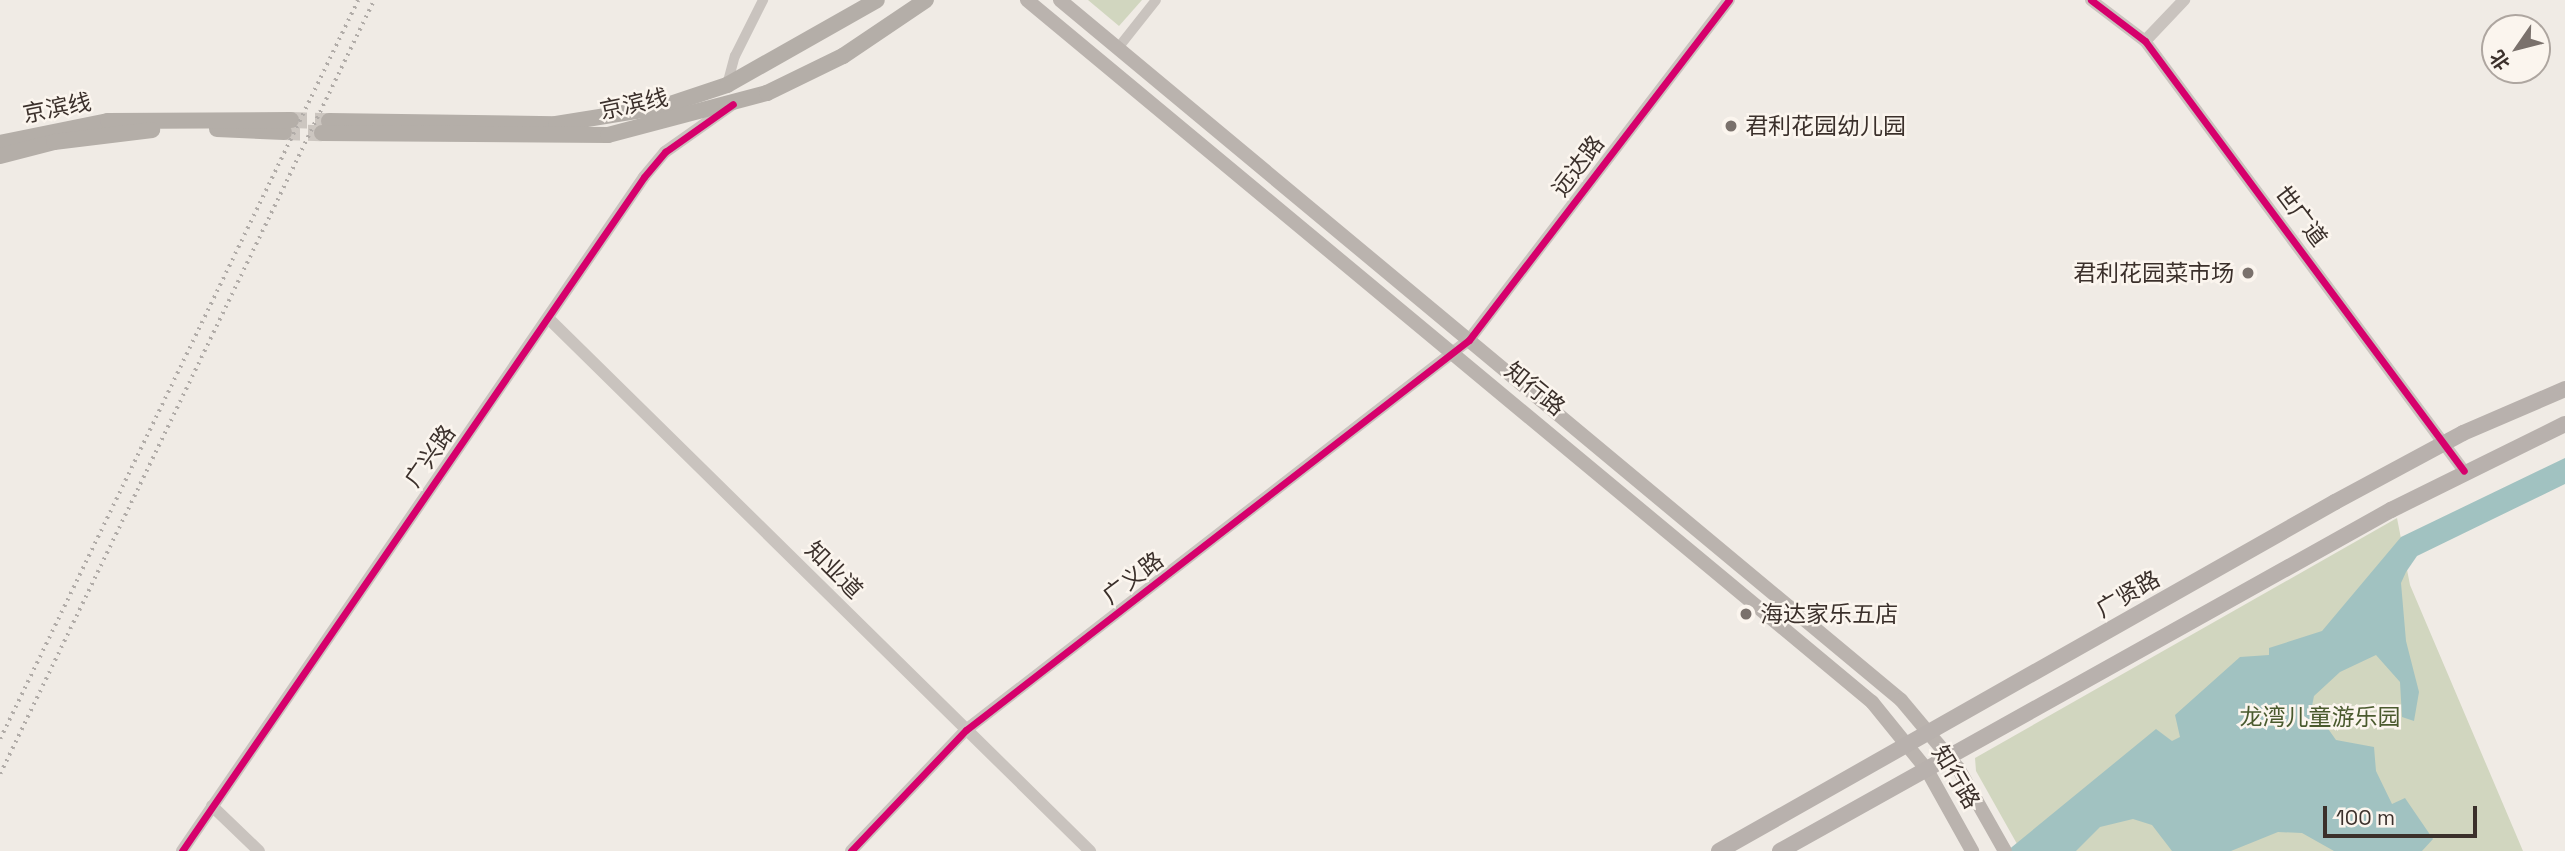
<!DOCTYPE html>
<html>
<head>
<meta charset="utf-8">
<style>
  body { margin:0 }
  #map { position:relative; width:2565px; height:851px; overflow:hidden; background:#f0ebe5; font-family:"Space Grotesk","Noto Sans SC",sans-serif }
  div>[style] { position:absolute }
  .green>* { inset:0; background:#d1d6bf }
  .water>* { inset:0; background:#a1c2c1 }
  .trunk-tunnel>* { height:16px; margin-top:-8px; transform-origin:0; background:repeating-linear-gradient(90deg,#ccc6c0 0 16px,transparent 0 24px) }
  .minor>* { height:10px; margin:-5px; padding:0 5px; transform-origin:5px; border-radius:5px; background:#c9c3be }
  .tertiary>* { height:12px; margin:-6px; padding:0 6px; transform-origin:6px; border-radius:6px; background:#c9c3be }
  .secondary>* { height:14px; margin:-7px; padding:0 7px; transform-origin:7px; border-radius:7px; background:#bab3ae }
  .primary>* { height:16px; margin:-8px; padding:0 8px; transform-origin:8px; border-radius:8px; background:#b8b1ad }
  .trunk>* { height:16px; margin:-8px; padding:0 8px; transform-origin:8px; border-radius:8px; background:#b4aea8 }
  .rail>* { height:3.5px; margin-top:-1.75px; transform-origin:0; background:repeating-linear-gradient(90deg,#b1aca8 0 2px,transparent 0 7px) }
  .cycleway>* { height:7px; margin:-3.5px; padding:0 3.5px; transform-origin:3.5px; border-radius:3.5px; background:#d6006c }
  .dots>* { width:19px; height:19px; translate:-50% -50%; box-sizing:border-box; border:4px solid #fbf5ee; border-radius:50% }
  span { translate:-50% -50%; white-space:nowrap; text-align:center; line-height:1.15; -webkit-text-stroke:5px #fbf5ee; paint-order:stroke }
  .street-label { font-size:23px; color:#3b302b }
  .poi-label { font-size:23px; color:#3b302b }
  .left { translate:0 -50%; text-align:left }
  .right { translate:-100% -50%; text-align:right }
  .park-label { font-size:23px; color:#4a5a2e }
  .north { position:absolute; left:2481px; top:14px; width:70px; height:70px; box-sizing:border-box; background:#fbf5ee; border:2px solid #aea6a0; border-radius:50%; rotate:235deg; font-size:19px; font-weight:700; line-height:28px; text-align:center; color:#3b302b }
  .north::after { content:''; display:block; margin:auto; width:24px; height:32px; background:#7a716c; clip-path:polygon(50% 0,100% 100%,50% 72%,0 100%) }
  .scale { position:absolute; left:2323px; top:806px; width:154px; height:32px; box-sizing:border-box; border:4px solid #3b302b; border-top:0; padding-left:9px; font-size:21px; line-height:24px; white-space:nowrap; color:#3b302b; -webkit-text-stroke:5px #fbf5ee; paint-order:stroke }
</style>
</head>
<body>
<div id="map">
  <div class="green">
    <i style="clip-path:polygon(1088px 0,1142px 0,1119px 26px)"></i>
    <i style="clip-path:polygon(2397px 518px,2410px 585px,2523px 851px,2021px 851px,1976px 771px,1975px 758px)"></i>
  </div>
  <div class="water">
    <i style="clip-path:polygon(2565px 458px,2565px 484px,2417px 556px,2406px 572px,2401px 583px,2406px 641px,2419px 692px,2414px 721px,2402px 717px,2400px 682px,2376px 655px,2340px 672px,2314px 696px,2312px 706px,2336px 740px,2374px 747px,2376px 771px,2392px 804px,2405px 798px,2433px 839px,2422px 851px,2334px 851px,2302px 833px,2278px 832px,2231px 851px,2172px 851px,2152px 825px,2133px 819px,2100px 827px,2076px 851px,2007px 851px,2156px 729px,2172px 741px,2180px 737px,2175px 715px,2240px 657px,2269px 655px,2269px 648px,2322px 631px,2401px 537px)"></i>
  </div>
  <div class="trunk-tunnel">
    <i style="left:291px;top:120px;width:38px;rotate:2deg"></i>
    <i style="left:284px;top:132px;width:38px;rotate:2deg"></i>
  </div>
  <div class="minor">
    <i style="left:1118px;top:48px;width:61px;rotate:-51.6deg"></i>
    <i style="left:727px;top:85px;width:30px;rotate:-75deg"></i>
    <i style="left:735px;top:56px;width:63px;rotate:-63.4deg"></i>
  </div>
  <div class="tertiary">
    <i style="left:2091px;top:0;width:68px;rotate:37.2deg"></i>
    <i style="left:2145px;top:41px;width:535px;rotate:53.43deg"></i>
    <i style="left:2145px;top:41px;width:57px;rotate:-46.4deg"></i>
    <i style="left:549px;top:319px;width:759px;rotate:44.52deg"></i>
    <i style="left:212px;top:806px;width:65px;rotate:43.8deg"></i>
    <i style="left:182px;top:851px;width:817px;rotate:-55.57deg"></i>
    <i style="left:644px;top:177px;width:33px;rotate:-50deg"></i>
    <i style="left:665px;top:152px;width:83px;rotate:-35.2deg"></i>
    <i style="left:851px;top:851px;width:167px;rotate:-46.5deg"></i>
    <i style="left:966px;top:730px;width:636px;rotate:-37.79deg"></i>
    <i style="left:1469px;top:340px;width:428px;rotate:-52.6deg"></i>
  </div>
  <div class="secondary">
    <i style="left:1027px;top:0;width:1099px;rotate:39.72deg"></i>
    <i style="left:1872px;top:702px;width:87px;rotate:51deg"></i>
    <i style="left:1927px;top:770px;width:93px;rotate:60.9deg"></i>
    <i style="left:1060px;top:0;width:1094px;rotate:39.77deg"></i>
    <i style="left:1901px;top:700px;width:89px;rotate:50deg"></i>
    <i style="left:1958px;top:768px;width:95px;rotate:60.5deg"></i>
  </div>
  <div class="primary">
    <i style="left:1719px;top:851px;width:708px;rotate:-29.53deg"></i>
    <i style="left:2335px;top:502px;width:145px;rotate:-28.3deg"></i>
    <i style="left:2463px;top:433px;width:111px;rotate:-23.3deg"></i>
    <i style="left:1780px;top:851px;width:700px;rotate:-29.17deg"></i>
    <i style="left:2391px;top:510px;width:194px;rotate:-26.3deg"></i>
  </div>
  <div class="trunk">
    <i style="left:329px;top:121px;width:227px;rotate:0.8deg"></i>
    <i style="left:556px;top:124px;width:106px;rotate:-9.2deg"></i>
    <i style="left:661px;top:107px;width:70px;rotate:-18.4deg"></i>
    <i style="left:727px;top:85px;width:172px;rotate:-29.5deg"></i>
    <i style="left:217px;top:129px;width:67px;rotate:2.6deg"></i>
    <i style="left:322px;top:133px;width:286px;rotate:0.4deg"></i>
    <i style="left:608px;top:135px;width:164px;rotate:-14.8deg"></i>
    <i style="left:767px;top:93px;width:85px;rotate:-26deg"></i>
    <i style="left:843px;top:56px;width:100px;rotate:-34deg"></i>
    <i style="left:0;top:143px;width:110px;rotate:-11.5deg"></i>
    <i style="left:108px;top:121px;width:183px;rotate:-0.3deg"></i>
    <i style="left:0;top:156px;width:56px;rotate:-14.5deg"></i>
    <i style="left:54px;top:142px;width:99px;rotate:-7deg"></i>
  </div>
  <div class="rail">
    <i style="left:0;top:739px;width:821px;rotate:-64.15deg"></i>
    <i style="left:0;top:774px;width:860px;rotate:-64.21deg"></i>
  </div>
  <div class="cycleway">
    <i style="left:2091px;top:0;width:68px;rotate:37.2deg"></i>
    <i style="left:2145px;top:41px;width:535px;rotate:53.43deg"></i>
    <i style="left:182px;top:851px;width:817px;rotate:-55.57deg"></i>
    <i style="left:644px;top:177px;width:33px;rotate:-50deg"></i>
    <i style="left:665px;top:152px;width:83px;rotate:-35.2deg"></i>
    <i style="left:851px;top:851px;width:167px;rotate:-46.5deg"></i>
    <i style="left:966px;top:730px;width:636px;rotate:-37.79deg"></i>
    <i style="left:1469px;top:340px;width:428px;rotate:-52.6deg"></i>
  </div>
  <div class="dots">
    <i style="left:1731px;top:126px;background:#7a716c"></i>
    <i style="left:2248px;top:273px;background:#7a716c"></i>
    <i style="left:1746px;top:614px;background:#7a716c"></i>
  </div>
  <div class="street-label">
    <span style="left:634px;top:104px;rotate:-12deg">京滨线</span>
    <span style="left:57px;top:108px;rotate:-11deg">京滨线</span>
    <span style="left:1578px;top:166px;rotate:-53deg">远达路</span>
    <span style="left:2301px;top:216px;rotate:53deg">世广道</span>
    <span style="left:1535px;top:389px;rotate:39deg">知行路</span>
    <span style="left:430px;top:456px;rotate:-55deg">广兴路</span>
    <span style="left:834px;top:570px;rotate:45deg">知业道</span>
    <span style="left:1133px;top:578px;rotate:-37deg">广义路</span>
    <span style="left:2128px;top:594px;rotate:-30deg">广贤路</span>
    <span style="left:1956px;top:777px;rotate:59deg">知行路</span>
  </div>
  <div class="poi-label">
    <span class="left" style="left:1745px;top:126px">君利花园幼儿园</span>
    <span class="right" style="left:2234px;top:273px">君利花园菜市场</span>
    <span class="left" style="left:1760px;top:614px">海达家乐五店</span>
  </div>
  <div class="park-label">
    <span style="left:2320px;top:717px">龙湾儿童游乐园</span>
  </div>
  <div class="north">北</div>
  <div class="scale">100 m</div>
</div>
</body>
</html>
